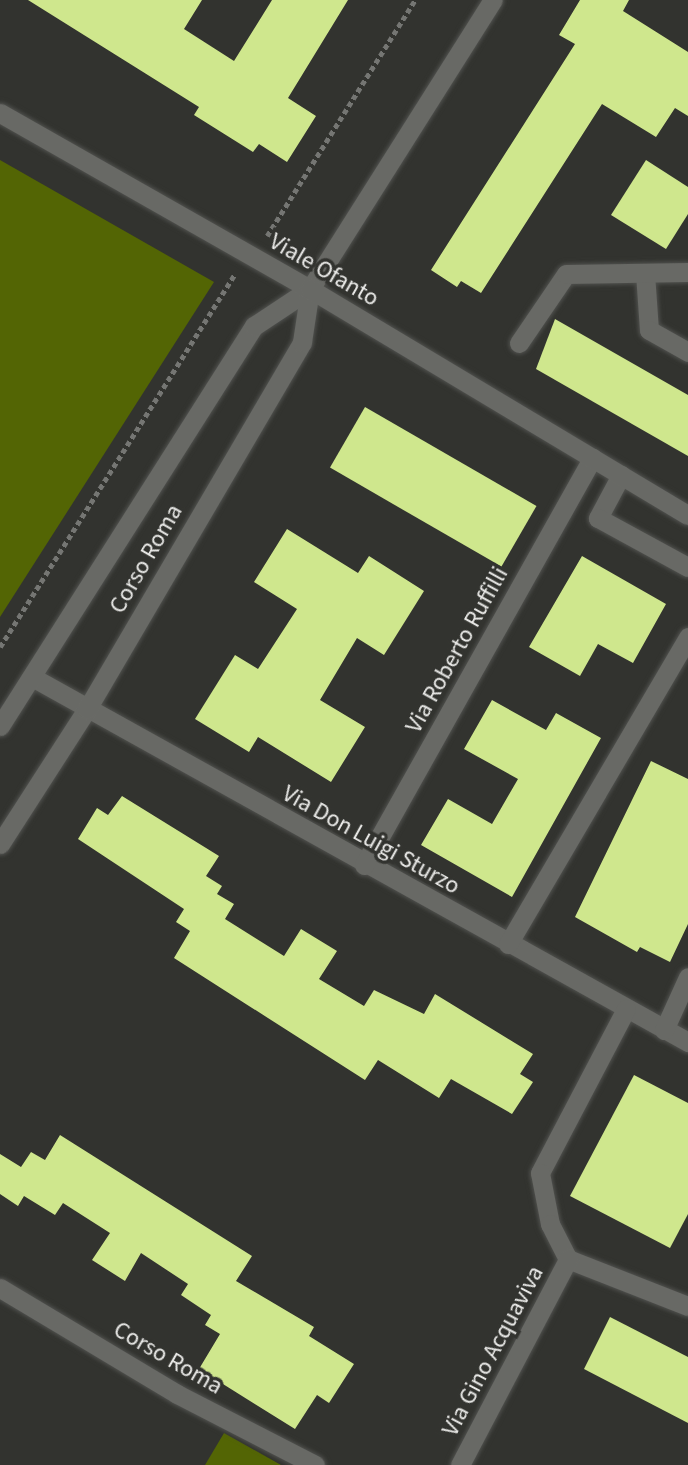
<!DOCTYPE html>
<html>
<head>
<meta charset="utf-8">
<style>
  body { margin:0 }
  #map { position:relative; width:688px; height:1465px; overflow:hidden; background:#32332f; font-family:"Source Sans 3",sans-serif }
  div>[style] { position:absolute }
  .green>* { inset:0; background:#536504 }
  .building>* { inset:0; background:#cfe78d; transform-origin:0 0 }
  .path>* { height:4.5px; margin-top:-2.25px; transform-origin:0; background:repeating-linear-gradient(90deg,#757673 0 5px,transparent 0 8.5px) }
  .roads { filter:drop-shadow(0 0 2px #50514e) drop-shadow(0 0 2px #50514e) }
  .minor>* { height:19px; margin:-9.5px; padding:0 9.5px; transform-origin:9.5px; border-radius:9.5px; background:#686965 }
  .tertiary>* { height:19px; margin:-9.5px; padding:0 9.5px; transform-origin:9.5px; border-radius:9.5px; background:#686965 }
  .secondary>* { height:19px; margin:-9.5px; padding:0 9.5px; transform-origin:9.5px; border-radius:9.5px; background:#686965 }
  span { translate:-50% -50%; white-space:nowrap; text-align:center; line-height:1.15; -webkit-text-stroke:7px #32332f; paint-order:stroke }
  .street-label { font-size:24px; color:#ebebe9 }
</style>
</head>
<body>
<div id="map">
  <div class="green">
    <i style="clip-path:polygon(0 160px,214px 282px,0 617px)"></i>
    <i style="clip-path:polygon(224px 1433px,281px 1465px,205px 1465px)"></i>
  </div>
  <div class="building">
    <i style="clip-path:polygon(28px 0,202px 0,184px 29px,234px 61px,272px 0,348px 0,288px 98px,316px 116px,287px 162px,259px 144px,253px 152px,194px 115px,199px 107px)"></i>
    <i style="clip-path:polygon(580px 0,629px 0,623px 11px,688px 52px,688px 116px,675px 108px,656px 137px,602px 104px,481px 293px,461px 281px,457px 287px,431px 270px,575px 44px,559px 35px)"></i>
    <i style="clip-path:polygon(646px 160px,688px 187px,688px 214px,666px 249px,611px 215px)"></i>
    <i style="clip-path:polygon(555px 319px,688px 395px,688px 456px,536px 369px)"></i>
    <i style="left:365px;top:407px;width:198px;height:70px;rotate:30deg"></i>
    <i style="clip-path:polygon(287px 529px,358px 573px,369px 556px,424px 591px,384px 655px,357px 638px,320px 700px,365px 727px,331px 782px,258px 737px,249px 752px,195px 719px,235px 655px,258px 669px,297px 609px,254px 582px)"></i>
    <i style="clip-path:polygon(582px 556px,666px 604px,633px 663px,598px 644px,580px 676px,529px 647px)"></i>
    <i style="clip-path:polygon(492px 700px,546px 730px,556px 713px,601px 738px,512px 897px,421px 845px,448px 799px,492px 824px,518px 779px,464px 749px)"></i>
    <i style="clip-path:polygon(651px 761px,688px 779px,688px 924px,670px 962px,640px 947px,637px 952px,575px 917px)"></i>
    <i style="clip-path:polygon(122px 796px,219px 856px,206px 876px,222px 886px,217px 894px,234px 904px,225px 919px,284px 956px,301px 929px,337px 951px,319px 979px,364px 1006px,374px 990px,424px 1014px,435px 994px,533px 1054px,520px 1074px,533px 1082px,512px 1114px,451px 1079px,439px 1098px,378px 1060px,365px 1080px,174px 958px,190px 931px,176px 922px,184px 909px,78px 839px,97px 808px,108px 815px)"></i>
    <i style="clip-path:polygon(634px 1075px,688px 1103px,688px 1214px,670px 1248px,570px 1196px)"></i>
    <i style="clip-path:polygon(60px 1135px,252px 1256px,236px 1281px,314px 1327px,309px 1336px,354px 1364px,329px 1403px,317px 1395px,295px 1429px,199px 1369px,220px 1334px,205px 1325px,211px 1315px,181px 1295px,188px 1284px,141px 1253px,125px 1281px,92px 1260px,110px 1233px,63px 1203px,55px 1215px,24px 1196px,18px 1206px,0 1194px,0 1154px,21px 1167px,31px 1152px,45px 1160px)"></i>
    <i style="clip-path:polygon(610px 1317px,688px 1357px,688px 1423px,584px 1369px)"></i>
  </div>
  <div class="path">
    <i style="left:267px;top:236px;width:279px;rotate:-57.9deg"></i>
    <i style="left:0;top:647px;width:439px;rotate:-57.8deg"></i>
  </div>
  <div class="roads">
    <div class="minor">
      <i style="left:645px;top:273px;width:57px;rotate:86deg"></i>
      <i style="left:649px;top:330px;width:45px;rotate:29.4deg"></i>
      <i style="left:519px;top:343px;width:83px;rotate:-55.7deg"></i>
      <i style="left:566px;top:274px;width:122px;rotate:-0.9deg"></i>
      <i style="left:621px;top:475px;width:49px;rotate:118.1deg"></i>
      <i style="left:598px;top:518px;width:102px;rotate:28.6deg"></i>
      <i style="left:32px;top:677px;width:751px;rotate:29.09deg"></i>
      <i style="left:0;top:726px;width:474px;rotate:-57.6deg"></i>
      <i style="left:254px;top:326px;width:67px;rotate:-33.5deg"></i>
      <i style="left:0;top:844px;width:161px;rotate:-57.2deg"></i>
      <i style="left:87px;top:709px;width:425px;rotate:-59.6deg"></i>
      <i style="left:302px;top:342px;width:54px;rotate:-81.4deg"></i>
      <i style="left:364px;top:865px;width:467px;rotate:-60.7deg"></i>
      <i style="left:508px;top:944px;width:356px;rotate:-59.6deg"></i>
      <i style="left:626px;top:1009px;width:185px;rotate:117.7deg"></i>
      <i style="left:540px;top:1173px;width:52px;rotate:78.9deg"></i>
      <i style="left:550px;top:1224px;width:39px;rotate:63deg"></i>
      <i style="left:568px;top:1259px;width:129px;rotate:21.4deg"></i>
      <i style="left:664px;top:1030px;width:58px;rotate:-65.6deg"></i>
      <i style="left:0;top:1288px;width:206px;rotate:30.9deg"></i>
      <i style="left:177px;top:1394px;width:155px;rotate:27.2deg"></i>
      <i style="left:460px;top:1465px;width:233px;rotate:-62.3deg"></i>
    </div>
    <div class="tertiary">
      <i style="left:310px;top:289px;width:342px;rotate:-57.7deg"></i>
    </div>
    <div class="secondary">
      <i style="left:0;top:113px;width:356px;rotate:29.6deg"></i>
      <i style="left:310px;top:289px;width:440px;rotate:30.9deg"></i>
    </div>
  </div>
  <div class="street-label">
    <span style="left:324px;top:270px;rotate:30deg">Viale Ofanto</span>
    <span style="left:146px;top:559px;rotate:-60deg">Corso Roma</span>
    <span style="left:457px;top:650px;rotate:-61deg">Via Roberto Ruffilli</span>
    <span style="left:371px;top:840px;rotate:29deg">Via Don Luigi Sturzo</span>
    <span style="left:493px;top:1351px;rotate:-62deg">Via Gino Acquaviva</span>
    <span style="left:168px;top:1358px;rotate:30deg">Corso Roma</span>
  </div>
</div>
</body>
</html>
